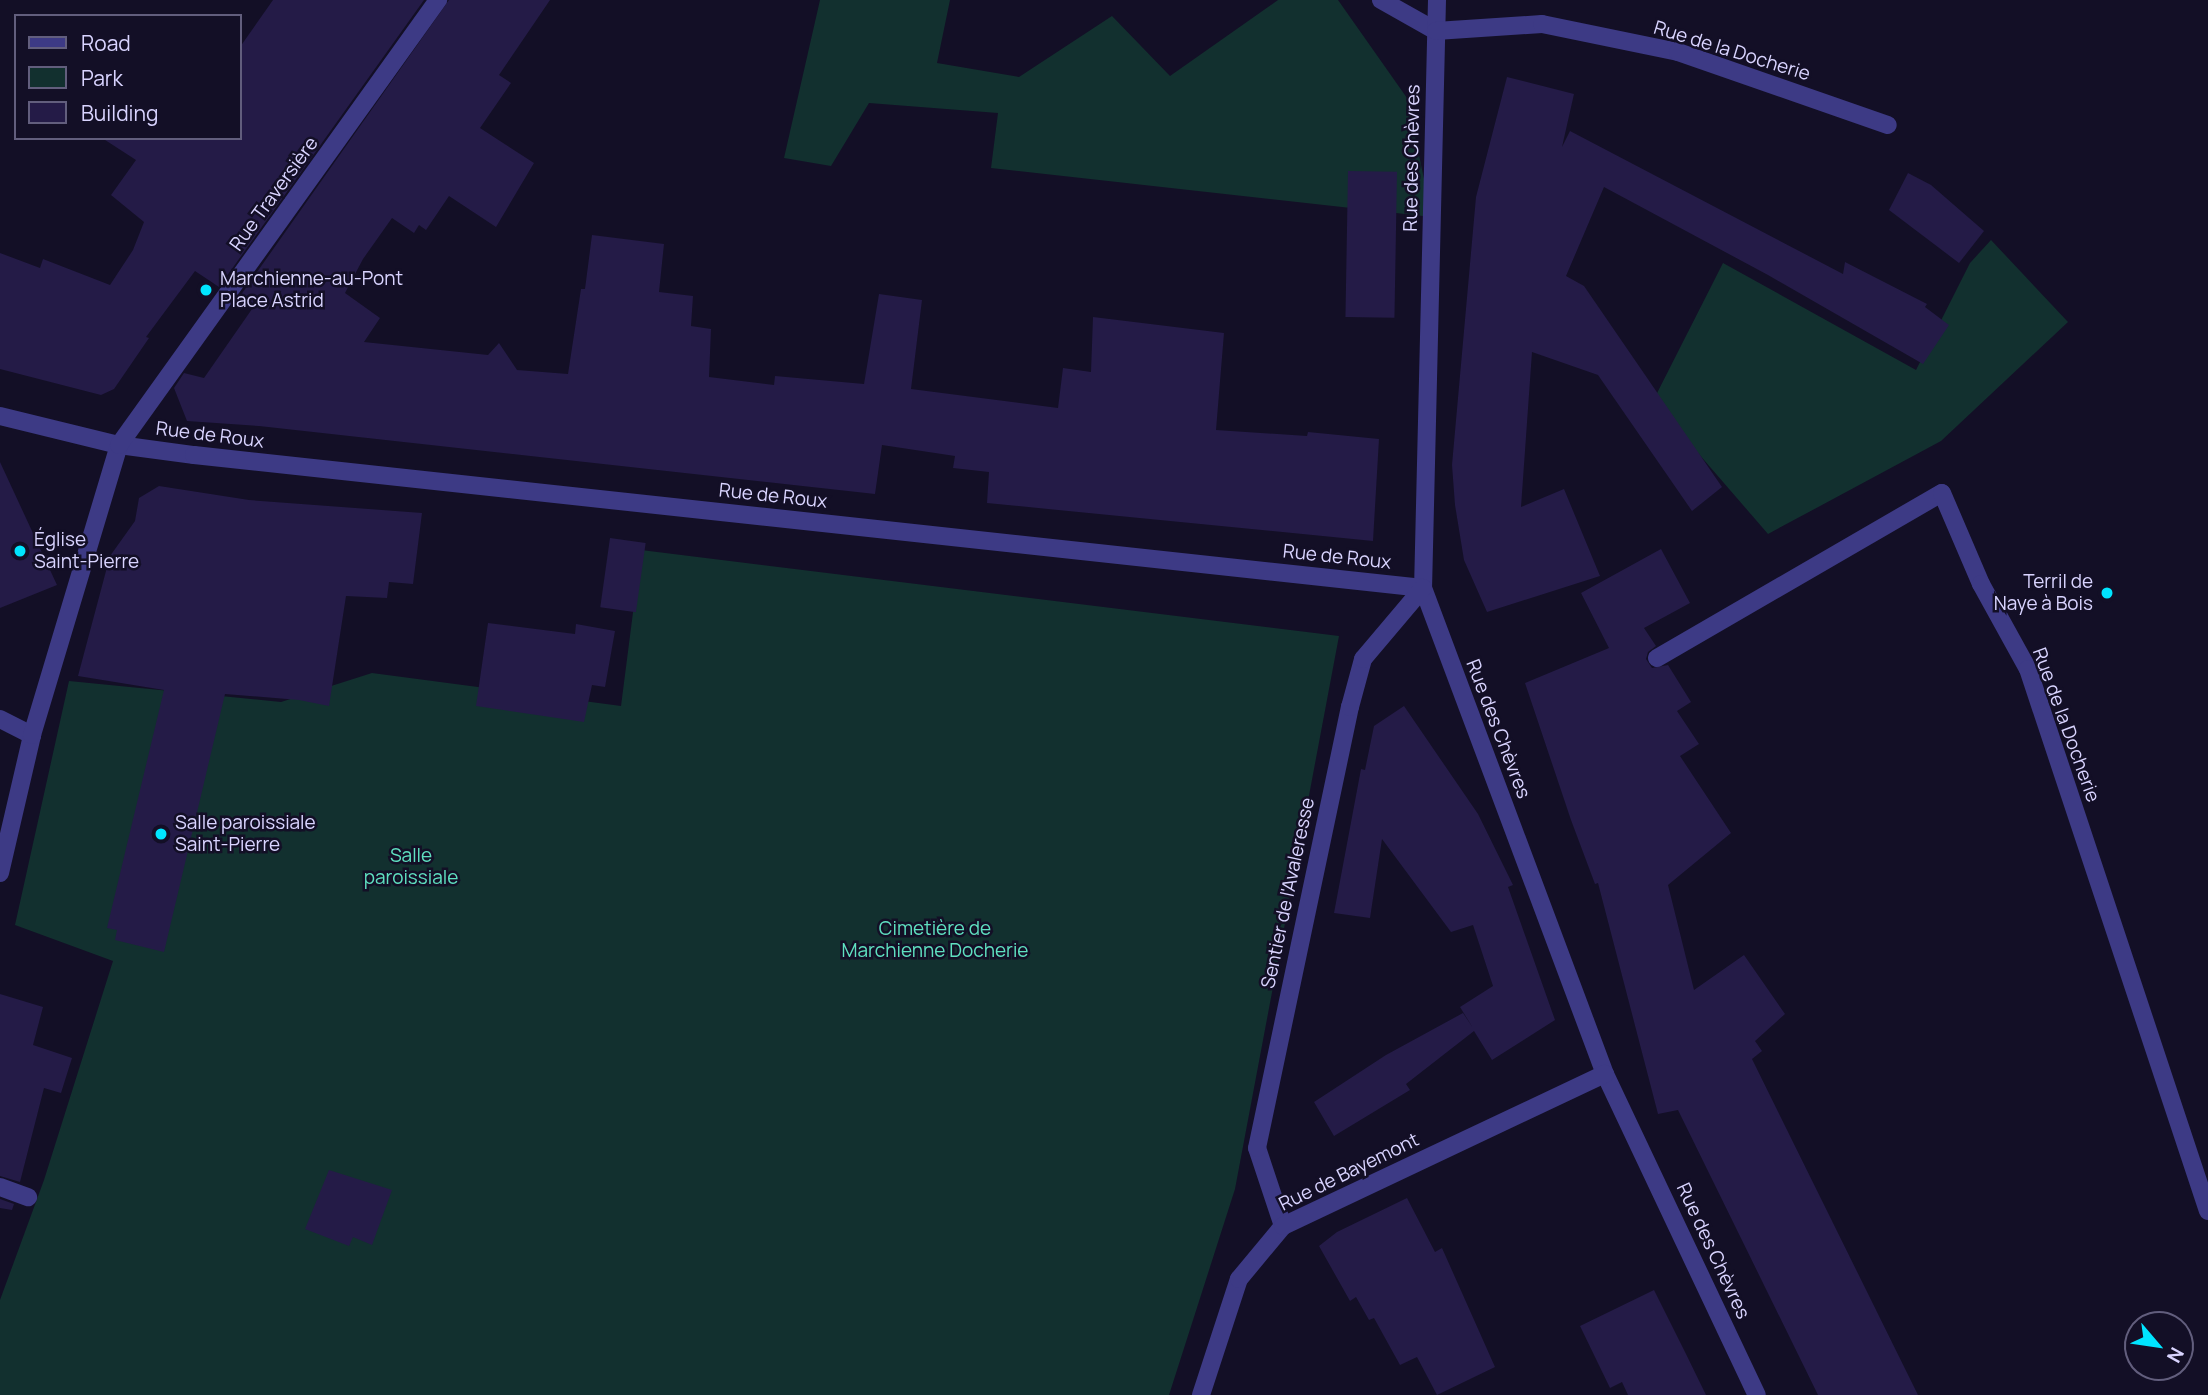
<!DOCTYPE html>
<html>
<head>
<meta charset="utf-8">
<style>
  body { margin:0 }
  #map { position:relative; width:2208px; height:1395px; overflow:hidden; background:#130f26; font-family:Manrope,sans-serif }
  div>[style] { position:absolute }
  .green>* { inset:0; background:#12302f }
  .building>* { inset:0; background:#241b47; transform-origin:0 0 }
  .minor>* { height:18px; margin:-9px; padding:0 9px; transform-origin:9px; border-radius:9px; background:#3d3a85 }
  .dots>* { width:19px; height:19px; translate:-50% -50%; box-sizing:border-box; border:4px solid #130f26; border-radius:50% }
  span { translate:-50% -50%; white-space:nowrap; text-align:center; line-height:1.15; -webkit-text-stroke:5px #130f26; paint-order:stroke }
  .street-label { font-size:19px; color:#d9d4ff }
  .poi-label { font-size:19px; color:#d9d4ff }
  .left { translate:0 -50%; text-align:left }
  .right { translate:-100% -50%; text-align:right }
  .park-label { font-size:19px; color:#5fe0c0 }
  .legend { position:absolute; left:14px; top:14px; width:228px; height:126px; box-sizing:border-box; background:#130f26; border:2px solid #625e7d; margin:0; padding:9px 12px; list-style:none; font-size:21px; color:#d9d4ff }
  .legend li { display:flex; align-items:center; gap:14px; height:35px }
  .legend b { width:35px; border:2px solid #625e7d }
  .north { position:absolute; left:2124px; top:1311px; width:70px; height:70px; box-sizing:border-box; background:#130f26; border:2px solid #625e7d; border-radius:50%; rotate:119deg; font-size:19px; font-weight:700; line-height:28px; text-align:center; color:#d9d4ff }
  .north::after { content:''; display:block; margin:auto; width:24px; height:32px; background:#00e5ff; clip-path:polygon(50% 0,100% 100%,50% 72%,0 100%) }
</style>
</head>
<body>
<div id="map">
  <div class="green">
    <i style="clip-path:polygon(820px 0,950px 0,937px 63px,1019px 77px,1112px 16px,1170px 76px,1278px 0,1338px 0,1407px 98px,1432px 217px,991px 168px,998px 113px,869px 103px,831px 166px,784px 158px)"></i>
    <i style="clip-path:polygon(1991px 240px,2068px 322px,1941px 441px,1768px 534px,1653px 401px,1723px 263px,1916px 370px,1970px 263px)"></i>
    <i style="clip-path:polygon(641px 550px,1339px 636px,1235px 1189px,1169px 1395px,0 1395px,0 1300px,44px 1180px,113px 961px,15px 925px,69px 681px,281px 702px,372px 673px,621px 706px)"></i>
  </div>
  <div class="building">
    <i style="clip-path:polygon(273px 0,424px 0,219px 287px,195px 271px,146px 337px,149px 338px,114px 389px,101px 395px,0 369px,0 253px,40px 268px,43px 259px,110px 285px,133px 250px,144px 222px,111px 195px,136px 160px,102px 138px,240px 138px,240px 47px)"></i>
    <i style="clip-path:polygon(449px 0,550px 0,499px 75px,511px 83px,480px 128px,534px 163px,496px 227px,449px 196px,426px 230px,419px 225px,414px 233px,392px 218px,363px 259px,345px 293px,380px 318px,364px 342px,488px 355px,499px 343px,517px 370px,568px 374px,581px 289px,585px 289px,592px 235px,664px 244px,659px 292px,693px 296px,691px 326px,711px 329px,709px 377px,774px 385px,775px 376px,864px 384px,879px 294px,922px 300px,911px 389px,1058px 408px,1063px 368px,1091px 372px,1093px 317px,1224px 333px,1216px 430px,1307px 436px,1308px 432px,1379px 439px,1373px 541px,987px 503px,989px 472px,953px 468px,955px 456px,882px 445px,875px 494px,259px 426px,187px 421px,174px 388px,184px 373px,204px 378px,252px 309px,238px 299px)"></i>
    <i style="clip-path:polygon(1507px 77px,1574px 94px,1562px 147px,1570px 131px,1843px 274px,1845px 262px,1927px 304px,1925px 307px,1949px 325px,1923px 364px,1768px 275px,1604px 187px,1566px 276px,1584px 286px,1722px 487px,1692px 511px,1598px 375px,1532px 352px,1521px 507px,1564px 489px,1600px 576px,1487px 612px,1464px 560px,1455px 505px,1452px 465px,1476px 197px)"></i>
    <i style="left:1348px;top:171px;width:49px;height:146px;rotate:1deg"></i>
    <i style="clip-path:polygon(1908px 173px,1931px 185px,1984px 231px,1959px 263px,1889px 210px)"></i>
    <i style="clip-path:polygon(0 462px,57px 585px,0 608px)"></i>
    <i style="clip-path:polygon(159px 486px,249px 500px,422px 513px,413px 584px,389px 582px,387px 598px,346px 596px,329px 706px,299px 700px,225px 694px,164px 952px,115px 940px,117px 930px,107px 928px,164px 690px,78px 676px,110px 556px,135px 521px,139px 498px)"></i>
    <i style="left:610px;top:538px;width:36px;height:70px;rotate:8deg"></i>
    <i style="clip-path:polygon(1661px 549px,1690px 603px,1644px 628px,1656px 646px,1648px 652px,1646px 659px,1652px 668px,1668px 665px,1691px 702px,1677px 711px,1699px 744px,1680px 756px,1731px 833px,1668px 885px,1694px 990px,1744px 955px,1785px 1014px,1755px 1041px,1762px 1051px,1752px 1059px,1918px 1395px,1818px 1395px,1678px 1110px,1658px 1114px,1598px 883px,1595px 884px,1571px 820px,1525px 683px,1609px 648px,1581px 593px)"></i>
    <i style="clip-path:polygon(488px 623px,575px 634px,576px 624px,615px 631px,605px 687px,592px 685px,584px 722px,476px 706px)"></i>
    <i style="clip-path:polygon(1404px 706px,1478px 814px,1513px 885px,1508px 887px,1555px 1020px,1492px 1060px,1474px 1031px,1406px 1084px,1410px 1090px,1334px 1136px,1314px 1102px,1386px 1055px,1463px 1013px,1473px 1028px,1460px 1007px,1493px 986px,1473px 925px,1451px 932px,1382px 839px,1370px 918px,1334px 913px,1361px 769px,1365px 770px,1374px 726px)"></i>
    <i style="clip-path:polygon(0 994px,43px 1007px,33px 1045px,72px 1058px,61px 1093px,44px 1088px,20px 1182px,0 1176px)"></i>
    <i style="clip-path:polygon(329px 1170px,392px 1190px,372px 1245px,353px 1237px,349px 1246px,305px 1229px)"></i>
    <i style="clip-path:polygon(1407px 1198px,1435px 1252px,1442px 1248px,1495px 1367px,1437px 1395px,1417px 1357px,1400px 1365px,1374px 1318px,1369px 1320px,1356px 1297px,1350px 1301px,1319px 1246px,1337px 1232px)"></i>
    <i style="clip-path:polygon(0 1199px,14px 1204px,12px 1210px,0 1208px)"></i>
    <i style="clip-path:polygon(1654px 1290px,1686px 1354px,1706px 1395px,1628px 1395px,1622px 1382px,1610px 1388px,1580px 1326px)"></i>
  </div>
  <div class="minor">
    <i style="left:1381px;top:0;width:63px;rotate:29.4deg"></i>
    <i style="left:1437px;top:0;width:588px;rotate:91.36deg"></i>
    <i style="left:1423px;top:588px;width:519px;rotate:69.47deg"></i>
    <i style="left:1605px;top:1074px;width:355px;rotate:64.7deg"></i>
    <i style="left:1436px;top:31px;width:106px;rotate:-3.8deg"></i>
    <i style="left:1542px;top:24px;width:139px;rotate:11.6deg"></i>
    <i style="left:1678px;top:52px;width:222px;rotate:19.2deg"></i>
    <i style="left:0;top:416px;width:122px;rotate:13.7deg"></i>
    <i style="left:119px;top:445px;width:76px;rotate:7.6deg"></i>
    <i style="left:194px;top:455px;width:1236px;rotate:6.18deg"></i>
    <i style="left:1657px;top:658px;width:329px;rotate:-30.1deg"></i>
    <i style="left:1942px;top:493px;width:99px;rotate:66.8deg"></i>
    <i style="left:1981px;top:584px;width:97px;rotate:61.1deg"></i>
    <i style="left:2028px;top:669px;width:571px;rotate:71.63deg"></i>
    <i style="left:0;top:719px;width:36px;rotate:27deg"></i>
    <i style="left:0;top:873px;width:142px;rotate:-76.9deg"></i>
    <i style="left:32px;top:735px;width:303px;rotate:-73.3deg"></i>
    <i style="left:119px;top:445px;width:548px;rotate:-54.37deg"></i>
    <i style="left:0;top:1187px;width:30px;rotate:20deg"></i>
    <i style="left:1283px;top:1226px;width:82px;rotate:-108.4deg"></i>
    <i style="left:1257px;top:1148px;width:451px;rotate:-78.1deg"></i>
    <i style="left:1350px;top:707px;width:50px;rotate:-74.8deg"></i>
    <i style="left:1363px;top:659px;width:93px;rotate:-49.8deg"></i>
    <i style="left:1201px;top:1395px;width:122px;rotate:-71.9deg"></i>
    <i style="left:1239px;top:1279px;width:69px;rotate:-50.3deg"></i>
    <i style="left:1283px;top:1226px;width:356px;rotate:-25.3deg"></i>
  </div>
  <div class="dots">
    <i style="left:206px;top:290px;background:#00e5ff"></i>
    <i style="left:20px;top:551px;background:#00e5ff"></i>
    <i style="left:2107px;top:593px;background:#00e5ff"></i>
    <i style="left:161px;top:834px;background:#00e5ff"></i>
  </div>
  <div class="street-label">
    <span style="left:1732px;top:51px;rotate:17deg">Rue de la Docherie</span>
    <span style="left:1412px;top:158px;rotate:-89deg">Rue des Chèvres</span>
    <span style="left:274px;top:194px;rotate:-54deg">Rue Traversière</span>
    <span style="left:210px;top:435px;rotate:7deg">Rue de Roux</span>
    <span style="left:773px;top:496px;rotate:6deg">Rue de Roux</span>
    <span style="left:1337px;top:557px;rotate:6deg">Rue de Roux</span>
    <span style="left:2066px;top:725px;rotate:70deg">Rue de la Docherie</span>
    <span style="left:1498px;top:729px;rotate:69deg">Rue des Chèvres</span>
    <span style="left:1288px;top:893px;rotate:-78deg">Sentier de l'Avaleresse</span>
    <span style="left:1349px;top:1172px;rotate:-26deg">Rue de Bayemont</span>
    <span style="left:1713px;top:1251px;rotate:65deg">Rue des Chèvres</span>
  </div>
  <div class="poi-label">
    <span class="left" style="left:220px;top:290px">Marchienne-au-Pont<br>Place Astrid</span>
    <span class="left" style="left:34px;top:551px">Église<br>Saint-Pierre</span>
    <span class="right" style="left:2093px;top:593px">Terril de<br>Naye à Bois</span>
    <span class="left" style="left:175px;top:834px">Salle paroissiale<br>Saint-Pierre</span>
  </div>
  <div class="park-label">
    <span style="left:411px;top:867px">Salle<br>paroissiale</span>
    <span style="left:935px;top:940px">Cimetière de<br>Marchienne Docherie</span>
  </div>
  <ul class="legend">
  <li><b style="height:9px;background:#3d3a85"></b>Road</li>
  <li><b style="height:19px;background:#12302f"></b>Park</li>
  <li><b style="height:19px;background:#241b47"></b>Building</li>
  </ul>
  <div class="north">N</div>
</div>
</body>
</html>
